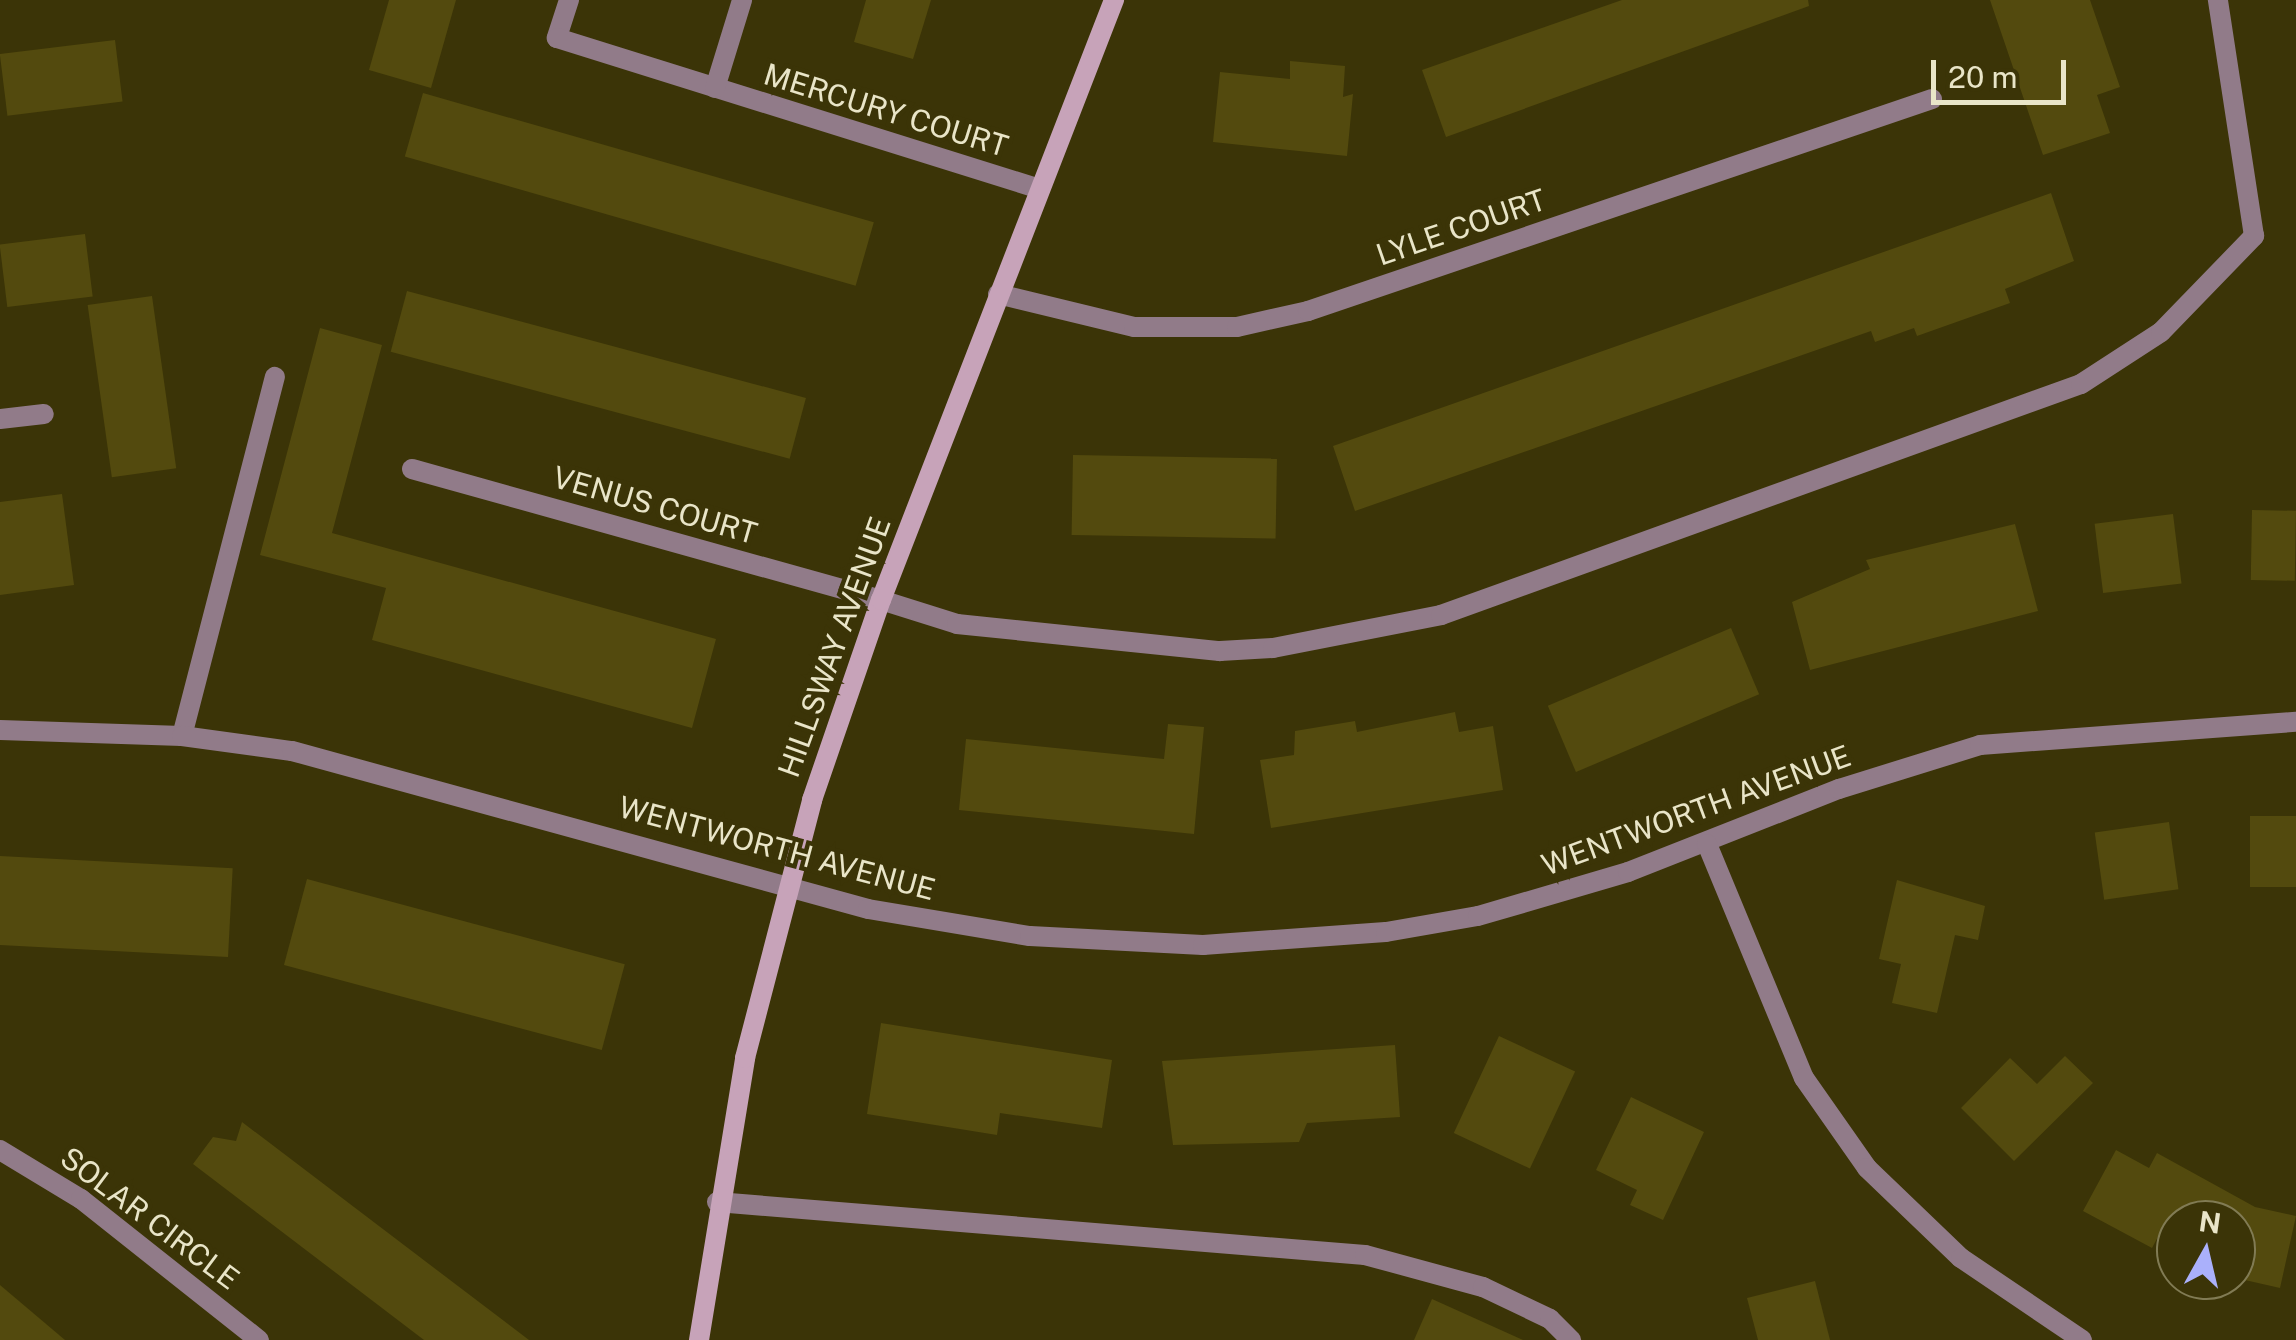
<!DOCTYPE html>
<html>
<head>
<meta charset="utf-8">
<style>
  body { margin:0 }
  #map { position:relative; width:2296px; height:1340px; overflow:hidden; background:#3b3407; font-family:"Public Sans",sans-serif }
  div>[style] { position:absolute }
  .building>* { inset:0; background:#534a0e; transform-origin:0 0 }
  .lane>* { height:20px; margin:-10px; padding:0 10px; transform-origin:10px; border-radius:10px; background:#917b89 }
  .street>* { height:20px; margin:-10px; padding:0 10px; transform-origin:10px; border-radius:10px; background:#917b89 }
  .secondary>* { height:20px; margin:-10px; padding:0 10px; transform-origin:10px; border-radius:10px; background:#c7a3b9 }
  span { translate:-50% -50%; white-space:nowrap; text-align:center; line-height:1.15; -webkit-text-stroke:9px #3b3407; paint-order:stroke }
  .street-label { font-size:30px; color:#e9e5c8 }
  .north { position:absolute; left:2156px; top:1200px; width:100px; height:100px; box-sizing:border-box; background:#3b3407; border:2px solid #817b54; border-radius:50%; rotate:8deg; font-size:28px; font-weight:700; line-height:40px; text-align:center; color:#e9e5c8 }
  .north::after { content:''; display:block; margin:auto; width:35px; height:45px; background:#aab0fb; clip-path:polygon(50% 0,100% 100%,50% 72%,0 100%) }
  .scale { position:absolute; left:1931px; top:60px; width:135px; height:45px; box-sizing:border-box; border:5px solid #e9e5c8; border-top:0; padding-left:12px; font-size:30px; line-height:35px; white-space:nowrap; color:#e9e5c8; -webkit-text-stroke:8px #3b3407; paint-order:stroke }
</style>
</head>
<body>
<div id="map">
  <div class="building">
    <i style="clip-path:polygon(389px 0,456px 0,431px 88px,369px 70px)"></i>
    <i style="clip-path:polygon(866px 0,931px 0,913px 59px,854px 42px)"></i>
    <i style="clip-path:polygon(1622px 0,1808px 0,1809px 6px,1446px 137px,1422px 70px)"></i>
    <i style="clip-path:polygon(1990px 0,2090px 0,2120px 87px,2097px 95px,2110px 133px,2043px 155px)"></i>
    <i style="left:115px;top:40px;width:62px;height:116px;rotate:83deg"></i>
    <i style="clip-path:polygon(1290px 61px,1345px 66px,1343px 97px,1353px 94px,1347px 156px,1213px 142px,1220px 72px,1290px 79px)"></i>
    <i style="left:423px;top:93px;width:469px;height:66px;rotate:16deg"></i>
    <i style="clip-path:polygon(2051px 193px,2074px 261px,2005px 289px,2010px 303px,1917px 336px,1914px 328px,1875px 342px,1871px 331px,1355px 511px,1333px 446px)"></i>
    <i style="left:85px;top:234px;width:63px;height:86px;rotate:83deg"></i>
    <i style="left:407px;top:291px;width:413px;height:63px;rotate:15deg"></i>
    <i style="left:152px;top:296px;width:174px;height:65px;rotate:82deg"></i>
    <i style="clip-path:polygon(320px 328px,382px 345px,332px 533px,716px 639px,692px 728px,372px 640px,386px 588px,260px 555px)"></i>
    <i style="left:1073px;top:455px;width:204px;height:80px;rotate:1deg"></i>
    <i style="clip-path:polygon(62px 494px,74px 585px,0 595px,0 502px)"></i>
    <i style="left:2252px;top:510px;width:44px;height:70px;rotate:1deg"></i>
    <i style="left:2173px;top:514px;width:70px;height:79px;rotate:83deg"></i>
    <i style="clip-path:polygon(2015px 524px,2038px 611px,1810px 670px,1792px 602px,1870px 569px,1866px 560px)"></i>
    <i style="left:1731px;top:628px;width:72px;height:199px;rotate:67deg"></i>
    <i style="clip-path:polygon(1455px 712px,1459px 732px,1493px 726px,1503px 790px,1271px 828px,1260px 760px,1294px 755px,1295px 731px,1355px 721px,1357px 732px)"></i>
    <i style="clip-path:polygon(1168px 724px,1204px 727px,1194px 834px,959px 810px,966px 739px,1164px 759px)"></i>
    <i style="left:2250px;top:816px;width:46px;height:71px"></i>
    <i style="left:2169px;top:822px;width:68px;height:75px;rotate:82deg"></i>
    <i style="left:0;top:856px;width:233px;height:89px;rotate:3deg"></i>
    <i style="left:307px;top:879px;width:329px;height:89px;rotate:15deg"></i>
    <i style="clip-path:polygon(1897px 880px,1985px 906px,1978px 940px,1955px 935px,1937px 1013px,1892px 1003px,1901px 964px,1879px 959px)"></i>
    <i style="clip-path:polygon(881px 1023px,1112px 1060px,1102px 1128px,1000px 1113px,997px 1135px,867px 1114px)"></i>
    <i style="left:1499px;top:1036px;width:84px;height:107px;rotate:25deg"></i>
    <i style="clip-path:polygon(1395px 1045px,1400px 1117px,1307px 1123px,1299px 1142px,1173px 1145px,1162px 1061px)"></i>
    <i style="clip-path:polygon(2065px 1056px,2093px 1083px,2014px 1161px,1961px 1108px,2010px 1058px,2037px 1084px)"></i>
    <i style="clip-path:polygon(1631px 1097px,1704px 1132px,1663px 1220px,1630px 1205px,1637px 1190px,1596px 1170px)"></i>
    <i style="clip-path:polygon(242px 1122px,529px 1340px,424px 1340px,193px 1164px,213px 1137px,236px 1141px)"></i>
    <i style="clip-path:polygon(2116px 1150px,2149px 1168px,2157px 1153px,2255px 1207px,2296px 1216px,2280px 1288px,2236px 1278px,2236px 1220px,2167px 1220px,2152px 1248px,2083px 1211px)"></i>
    <i style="clip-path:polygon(1815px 1281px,1830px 1340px,1758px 1340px,1747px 1298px)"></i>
    <i style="clip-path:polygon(0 1285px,65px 1340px,0 1340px)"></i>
    <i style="clip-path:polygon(1432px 1299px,1523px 1340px,1414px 1340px)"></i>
  </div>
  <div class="lane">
    <i style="left:881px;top:600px;width:80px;rotate:17.5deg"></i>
    <i style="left:957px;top:624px;width:264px;rotate:5.9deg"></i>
    <i style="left:1220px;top:651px;width:53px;rotate:-3.2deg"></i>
    <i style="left:1273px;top:648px;width:171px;rotate:-11.1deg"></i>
    <i style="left:1441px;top:615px;width:680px;rotate:-19.85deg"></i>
    <i style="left:2081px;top:384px;width:95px;rotate:-33deg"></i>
    <i style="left:2161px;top:332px;width:134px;rotate:-45.9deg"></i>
    <i style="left:2254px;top:236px;width:239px;rotate:-98.7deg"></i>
    <i style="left:182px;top:736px;width:371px;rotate:-75.5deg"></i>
    <i style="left:717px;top:1202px;width:650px;rotate:4.68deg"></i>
    <i style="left:1365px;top:1255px;width:122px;rotate:15.2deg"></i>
    <i style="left:1483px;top:1287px;width:74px;rotate:25.5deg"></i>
    <i style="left:1550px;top:1319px;width:30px;rotate:45deg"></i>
  </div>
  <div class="street">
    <i style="left:569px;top:0;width:40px;rotate:108deg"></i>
    <i style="left:557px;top:38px;width:506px;rotate:17.36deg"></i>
    <i style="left:715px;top:88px;width:92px;rotate:-72.9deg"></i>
    <i style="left:998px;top:294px;width:140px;rotate:13.6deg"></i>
    <i style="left:1134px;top:327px;width:103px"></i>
    <i style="left:1237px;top:327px;width:73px;rotate:-12.7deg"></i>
    <i style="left:1308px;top:311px;width:659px;rotate:-18.76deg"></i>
    <i style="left:0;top:419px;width:44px;rotate:-6.5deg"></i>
    <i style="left:412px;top:469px;width:487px;rotate:15.6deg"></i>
    <i style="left:0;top:730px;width:182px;rotate:1.9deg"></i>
    <i style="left:182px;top:736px;width:111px;rotate:7.8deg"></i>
    <i style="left:292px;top:751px;width:597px;rotate:15.34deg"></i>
    <i style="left:868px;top:909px;width:164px;rotate:9.5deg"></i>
    <i style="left:1030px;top:936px;width:173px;rotate:3deg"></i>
    <i style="left:1203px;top:945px;width:183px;rotate:-4.1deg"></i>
    <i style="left:1386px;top:932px;width:93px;rotate:-9.9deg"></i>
    <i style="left:1478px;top:916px;width:156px;rotate:-16.3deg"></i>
    <i style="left:1628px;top:872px;width:227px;rotate:-21.5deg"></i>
    <i style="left:1839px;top:789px;width:148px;rotate:-17.3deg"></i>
    <i style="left:1980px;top:745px;width:317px;rotate:-4.2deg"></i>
    <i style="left:1707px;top:844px;width:253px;rotate:67.5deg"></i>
    <i style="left:1804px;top:1078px;width:110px;rotate:55deg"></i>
    <i style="left:1867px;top:1168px;width:130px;rotate:43.8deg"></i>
    <i style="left:1961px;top:1258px;width:146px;rotate:34.1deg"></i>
    <i style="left:0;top:1150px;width:95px;rotate:31.2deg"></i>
    <i style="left:81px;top:1199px;width:227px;rotate:38.4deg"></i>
  </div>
  <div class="secondary">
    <i style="left:699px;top:1340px;width:286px;rotate:-80.7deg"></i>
    <i style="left:745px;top:1058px;width:267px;rotate:-75.4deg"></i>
    <i style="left:812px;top:800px;width:212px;rotate:-71deg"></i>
    <i style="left:881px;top:600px;width:644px;rotate:-68.78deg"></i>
  </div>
  <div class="street-label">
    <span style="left:886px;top:110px;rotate:17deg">MERCURY COURT</span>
    <span style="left:1461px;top:227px;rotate:-19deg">LYLE COURT</span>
    <span style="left:655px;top:505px;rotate:16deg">VENUS COURT</span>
    <span style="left:834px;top:647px;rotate:-70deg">HILLSWAY AVENUE</span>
    <span style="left:1696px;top:810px;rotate:-20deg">WENTWORTH AVENUE</span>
    <span style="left:777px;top:848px;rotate:15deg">WENTWORTH AVENUE</span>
    <span style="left:150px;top:1218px;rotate:37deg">SOLAR CIRCLE</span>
  </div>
  <div class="north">N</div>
  <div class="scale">20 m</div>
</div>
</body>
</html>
